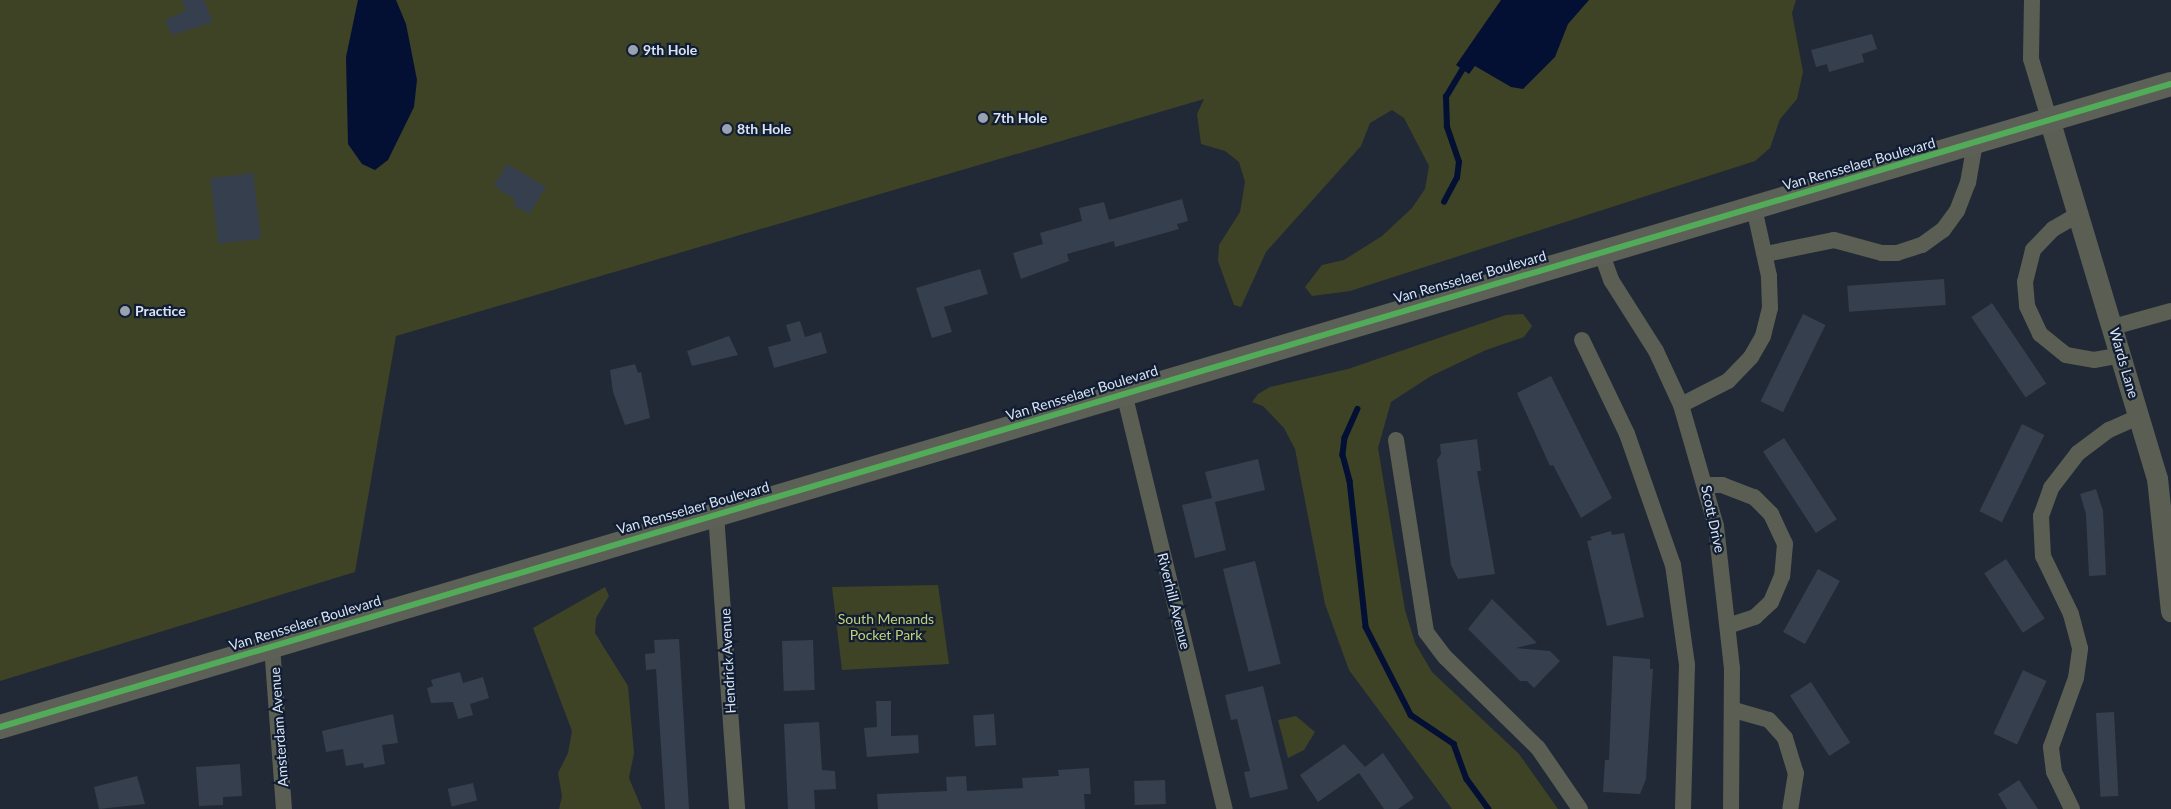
<!DOCTYPE html>
<html>
<head>
<meta charset="utf-8">
<style>
  body { margin:0 }
  #map { position:relative; width:2171px; height:809px; overflow:hidden; background:#212936; font-family:Lato,sans-serif }
  div>[style] { position:absolute }
  .green>* { inset:0; background:#3e4326 }
  .water>* { inset:0; background:#031034 }
  .stream>* { height:5.5px; margin:-2.75px; padding:0 2.75px; transform-origin:2.75px; border-radius:2.75px; background:#031034 }
  .building>* { inset:0; background:#363f4d; transform-origin:0 0 }
  .minor>* { height:16px; margin:-8px; padding:0 8px; transform-origin:8px; border-radius:8px; background:#5b5e53 }
  .tertiary>* { height:21px; margin:-10.5px; padding:0 10.5px; transform-origin:10.5px; border-radius:10.5px; background:#5b5e53 }
  .secondary>* { height:24px; margin:-12px; padding:0 12px; transform-origin:12px; border-radius:12px; background:#5c6056 }
  .cycleway>* { height:6px; margin:-3px; padding:0 3px; transform-origin:3px; border-radius:3px; background:#51ab58 }
  .dots>* { width:14px; height:14px; translate:-50% -50%; box-sizing:border-box; border:2px solid #101d33; border-radius:50% }
  span { translate:-50% -50%; white-space:nowrap; text-align:center; line-height:1.15; -webkit-text-stroke:4.5px #101d33; paint-order:stroke }
  .poi-label { font-size:14px; color:#d9e3f2; font-weight:700 }
  .left { translate:0 -50%; text-align:left }
  .street-label { font-size:14px; color:#d9e3f2 }
  .park-label { font-size:14px; color:#c4d17c }
</style>
</head>
<body>
<div id="map">
  <div class="green">
    <i style="clip-path:polygon(0 0,1796px 0,1792px 13px,1803px 72px,1797px 99px,1780px 119px,1770px 148px,1755px 161px,1350px 291px,1312px 296px,1305px 287px,1322px 265px,1344px 260px,1382px 236px,1412px 208px,1425px 189px,1429px 166px,1404px 118px,1392px 110px,1370px 123px,1361px 146px,1266px 252px,1241px 307px,1234px 305px,1218px 261px,1219px 245px,1240px 212px,1245px 182px,1239px 162px,1225px 151px,1201px 144px,1197px 114px,1204px 99px,396px 336px,355px 572px,0 681px)"></i>
    <i style="clip-path:polygon(1523px 314px,1532px 326px,1524px 337px,1486px 350px,1431px 376px,1391px 402px,1378px 448px,1405px 610px,1415px 643px,1432px 672px,1519px 754px,1558px 809px,1452px 809px,1349px 670px,1325px 604px,1295px 449px,1284px 428px,1263px 406px,1252px 402px,1258px 394px,1270px 387px,1348px 369px,1506px 315px)"></i>
    <i style="clip-path:polygon(938px 585px,949px 664px,842px 670px,832px 587px)"></i>
    <i style="clip-path:polygon(605px 587px,609px 596px,596px 618px,595px 633px,628px 686px,634px 753px,629px 778px,642px 809px,559px 809px,562px 796px,558px 773px,568px 753px,572px 731px,533px 628px)"></i>
    <i style="clip-path:polygon(1296px 716px,1315px 732px,1304px 750px,1288px 758px,1278px 720px)"></i>
  </div>
  <div class="water">
    <i style="clip-path:polygon(358px 0,396px 0,406px 24px,417px 80px,414px 107px,388px 160px,375px 170px,362px 164px,348px 144px,346px 57px)"></i>
    <i style="clip-path:polygon(1501px 0,1589px 0,1568px 24px,1555px 57px,1523px 89px,1511px 87px,1475px 66px,1469px 74px,1456px 65px)"></i>
  </div>
  <div class="stream">
    <i style="left:1444px;top:202px;width:27px;rotate:-62deg"></i>
    <i style="left:1457px;top:178px;width:16px;rotate:-83deg"></i>
    <i style="left:1459px;top:162px;width:37px;rotate:-109deg"></i>
    <i style="left:1447px;top:127px;width:30px;rotate:-92deg"></i>
    <i style="left:1446px;top:97px;width:33px;rotate:-59deg"></i>
    <i style="left:1358px;top:409px;width:32px;rotate:114deg"></i>
    <i style="left:1345px;top:438px;width:17px;rotate:97deg"></i>
    <i style="left:1343px;top:455px;width:27px;rotate:75deg"></i>
    <i style="left:1350px;top:481px;width:147px;rotate:83.7deg"></i>
    <i style="left:1366px;top:627px;width:99px;rotate:62.9deg"></i>
    <i style="left:1411px;top:715px;width:52px;rotate:34deg"></i>
    <i style="left:1454px;top:744px;width:37px;rotate:70deg"></i>
    <i style="left:1467px;top:779px;width:37px;rotate:54deg"></i>
  </div>
  <div class="building">
    <i style="clip-path:polygon(182px 0,204px 0,213px 22px,172px 35px,165px 20px,186px 11px)"></i>
    <i style="clip-path:polygon(1872px 34px,1877px 49px,1862px 54px,1864px 62px,1829px 72px,1827px 64px,1816px 67px,1811px 50px)"></i>
    <i style="clip-path:polygon(507px 164px,546px 187px,529px 214px,513px 205px,516px 200px,494px 186px)"></i>
    <i style="left:253px;top:173px;width:66px;height:43px;rotate:83deg"></i>
    <i style="clip-path:polygon(1182px 199px,1188px 221px,1177px 224px,1179px 229px,1115px 247px,1114px 241px,1067px 254px,1069px 261px,1021px 279px,1013px 253px,1043px 244px,1040px 233px,1082px 221px,1079px 208px,1104px 202px,1109px 220px)"></i>
    <i style="clip-path:polygon(980px 269px,988px 294px,944px 307px,952px 332px,932px 338px,916px 288px)"></i>
    <i style="left:1944px;top:279px;width:26px;height:97px;rotate:86deg"></i>
    <i style="left:1992px;top:303px;width:97px;height:25px;rotate:56deg"></i>
    <i style="left:1803px;top:314px;width:25px;height:97px;rotate:26deg"></i>
    <i style="clip-path:polygon(800px 321px,805px 337px,821px 332px,827px 353px,774px 368px,768px 347px,791px 341px,786px 325px)"></i>
    <i style="clip-path:polygon(729px 336px,738px 355px,692px 366px,687px 351px)"></i>
    <i style="clip-path:polygon(635px 364px,638px 373px,641px 372px,650px 418px,625px 425px,613px 392px,610px 370px)"></i>
    <i style="clip-path:polygon(1551px 376px,1612px 498px,1581px 518px,1553px 465px,1550px 466px,1517px 393px)"></i>
    <i style="left:2022px;top:424px;width:25px;height:97px;rotate:26deg"></i>
    <i style="left:1784px;top:438px;width:97px;height:25px;rotate:57deg"></i>
    <i style="clip-path:polygon(1477px 439px,1481px 471px,1477px 471px,1495px 574px,1458px 579px,1451px 565px,1437px 460px,1441px 454px,1440px 444px)"></i>
    <i style="clip-path:polygon(1258px 459px,1265px 490px,1215px 502px,1226px 550px,1195px 558px,1182px 505px,1212px 498px,1205px 472px)"></i>
    <i style="clip-path:polygon(2096px 489px,2103px 511px,2106px 575px,2089px 576px,2086px 514px,2080px 494px)"></i>
    <i style="clip-path:polygon(1611px 531px,1612px 535px,1624px 533px,1644px 617px,1607px 626px,1587px 541px,1592px 540px,1590px 537px)"></i>
    <i style="left:2006px;top:559px;width:71px;height:26px;rotate:57deg"></i>
    <i style="left:1255px;top:561px;width:106px;height:33px;rotate:76deg"></i>
    <i style="left:1818px;top:569px;width:25px;height:72px;rotate:29deg"></i>
    <i style="clip-path:polygon(1492px 599px,1537px 643px,1516px 648px,1550px 651px,1560px 661px,1534px 688px,1527px 681px,1520px 681px,1468px 629px)"></i>
    <i style="clip-path:polygon(679px 639px,689px 809px,665px 809px,656px 669px,646px 670px,645px 654px,655px 653px,654px 640px)"></i>
    <i style="left:813px;top:640px;width:50px;height:31px;rotate:88deg"></i>
    <i style="clip-path:polygon(1613px 656px,1650px 659px,1650px 669px,1653px 669px,1646px 779px,1640px 794px,1603px 792px,1605px 760px,1609px 760px)"></i>
    <i style="left:2023px;top:670px;width:26px;height:70px;rotate:25deg"></i>
    <i style="clip-path:polygon(460px 672px,463px 683px,483px 677px,489px 698px,470px 704px,473px 715px,458px 719px,453px 702px,431px 703px,427px 688px,433px 686px,431px 680px)"></i>
    <i style="left:1811px;top:682px;width:72px;height:25px;rotate:57deg"></i>
    <i style="clip-path:polygon(1263px 686px,1288px 789px,1250px 798px,1244px 772px,1250px 771px,1237px 719px,1231px 720px,1225px 695px)"></i>
    <i style="clip-path:polygon(876px 701px,891px 701px,891px 736px,918px 735px,919px 753px,867px 757px,864px 728px,877px 727px)"></i>
    <i style="left:2114px;top:712px;width:84px;height:18px;rotate:87deg"></i>
    <i style="clip-path:polygon(393px 714px,398px 743px,382px 745px,385px 764px,364px 768px,363px 763px,346px 766px,343px 749px,326px 752px,322px 731px)"></i>
    <i style="left:994px;top:714px;width:31px;height:21px;rotate:86deg"></i>
    <i style="clip-path:polygon(819px 722px,822px 770px,835px 771px,836px 789px,814px 790px,815px 809px,788px 809px,784px 724px)"></i>
    <i style="clip-path:polygon(1344px 744px,1365px 767px,1383px 753px,1414px 798px,1398px 809px,1384px 809px,1359px 773px,1318px 802px,1300px 775px)"></i>
    <i style="clip-path:polygon(240px 764px,242px 796px,223px 797px,223px 805px,199px 806px,196px 767px)"></i>
    <i style="clip-path:polygon(1089px 768px,1091px 794px,1084px 794px,1085px 809px,878px 809px,877px 794px,947px 791px,946px 777px,966px 776px,967px 791px,1023px 788px,1022px 778px,1059px 776px,1058px 770px)"></i>
    <i style="clip-path:polygon(137px 776px,145px 804px,99px 809px,94px 787px)"></i>
    <i style="left:1165px;top:780px;width:24px;height:31px;rotate:88deg"></i>
    <i style="clip-path:polygon(2019px 780px,2038px 809px,2007px 809px,1998px 794px)"></i>
    <i style="left:473px;top:783px;width:18px;height:26px;rotate:77deg"></i>
  </div>
  <div class="minor">
    <i style="left:2032px;top:0;width:59px;rotate:91deg"></i>
    <i style="left:2031px;top:59px;width:66px;rotate:73.2deg"></i>
    <i style="left:2079px;top:214px;width:30px;rotate:150deg"></i>
    <i style="left:2053px;top:229px;width:29px;rotate:134deg"></i>
    <i style="left:2033px;top:250px;width:33px;rotate:104deg"></i>
    <i style="left:2025px;top:282px;width:24px;rotate:85deg"></i>
    <i style="left:2027px;top:306px;width:31px;rotate:65deg"></i>
    <i style="left:2040px;top:334px;width:33px;rotate:39deg"></i>
    <i style="left:2066px;top:355px;width:28px;rotate:10deg"></i>
    <i style="left:2094px;top:360px;width:28px;rotate:-10deg"></i>
    <i style="left:1601px;top:252px;width:30px;rotate:70deg"></i>
    <i style="left:1611px;top:280px;width:84px;rotate:57.6deg"></i>
    <i style="left:1656px;top:351px;width:60px;rotate:65.2deg"></i>
    <i style="left:1681px;top:405px;width:126px;rotate:73.9deg"></i>
    <i style="left:1716px;top:526px;width:143px;rotate:83.6deg"></i>
    <i style="left:1732px;top:668px;width:141px;rotate:90.4deg"></i>
    <i style="left:1766px;top:254px;width:69px;rotate:-11.6deg"></i>
    <i style="left:1834px;top:240px;width:50px;rotate:15.2deg"></i>
    <i style="left:1882px;top:253px;width:15px"></i>
    <i style="left:1897px;top:253px;width:26px;rotate:-18deg"></i>
    <i style="left:1922px;top:245px;width:26px;rotate:-36deg"></i>
    <i style="left:1943px;top:230px;width:24px;rotate:-54deg"></i>
    <i style="left:1957px;top:211px;width:30px;rotate:-69deg"></i>
    <i style="left:1968px;top:183px;width:41px;rotate:-80.1deg"></i>
    <i style="left:2113px;top:327px;width:60px;rotate:-15.4deg"></i>
    <i style="left:1582px;top:340px;width:104px;rotate:64.4deg"></i>
    <i style="left:1627px;top:434px;width:139px;rotate:70.7deg"></i>
    <i style="left:1673px;top:565px;width:101px;rotate:82deg"></i>
    <i style="left:1687px;top:665px;width:144px;rotate:91.6deg"></i>
    <i style="left:1124px;top:393px;width:428px;rotate:76.4deg"></i>
    <i style="left:1681px;top:405px;width:53px;rotate:-27.1deg"></i>
    <i style="left:1728px;top:381px;width:33px;rotate:-46deg"></i>
    <i style="left:1751px;top:357px;width:24px;rotate:-60deg"></i>
    <i style="left:1763px;top:336px;width:29px;rotate:-76deg"></i>
    <i style="left:1770px;top:308px;width:32px;rotate:-92deg"></i>
    <i style="left:1769px;top:276px;width:70px;rotate:-102.4deg"></i>
    <i style="left:1396px;top:440px;width:194px;rotate:81.1deg"></i>
    <i style="left:1426px;top:632px;width:31px;rotate:53deg"></i>
    <i style="left:1445px;top:657px;width:130px;rotate:44.4deg"></i>
    <i style="left:1538px;top:748px;width:74px;rotate:55.5deg"></i>
    <i style="left:1706px;top:485px;width:16px"></i>
    <i style="left:1722px;top:485px;width:34px;rotate:21deg"></i>
    <i style="left:1754px;top:497px;width:24px;rotate:45deg"></i>
    <i style="left:1771px;top:514px;width:33px;rotate:65deg"></i>
    <i style="left:1785px;top:544px;width:32px;rotate:95deg"></i>
    <i style="left:1782px;top:576px;width:28px;rotate:113deg"></i>
    <i style="left:1771px;top:602px;width:22px;rotate:137deg"></i>
    <i style="left:1755px;top:617px;width:26px;rotate:162deg"></i>
    <i style="left:716px;top:514px;width:296px;rotate:85.9deg"></i>
    <i style="left:272px;top:646px;width:163px;rotate:85.8deg"></i>
    <i style="left:1734px;top:710px;width:36px;rotate:16deg"></i>
    <i style="left:1769px;top:720px;width:24px;rotate:48deg"></i>
    <i style="left:1785px;top:738px;width:37px;rotate:73deg"></i>
    <i style="left:1796px;top:773px;width:36px;rotate:99deg"></i>
    <i style="left:2072px;top:809px;width:41px;rotate:-115.9deg"></i>
    <i style="left:2054px;top:772px;width:25px;rotate:-97deg"></i>
    <i style="left:2051px;top:747px;width:73px;rotate:-70.1deg"></i>
    <i style="left:2076px;top:678px;width:30px;rotate:-82deg"></i>
    <i style="left:2080px;top:648px;width:35px;rotate:-105deg"></i>
    <i style="left:2071px;top:614px;width:64px;rotate:-115.8deg"></i>
    <i style="left:2043px;top:556px;width:40px;rotate:-92.9deg"></i>
    <i style="left:2041px;top:516px;width:30px;rotate:-70deg"></i>
    <i style="left:2051px;top:488px;width:44px;rotate:-52.4deg"></i>
    <i style="left:2078px;top:453px;width:39px;rotate:-37deg"></i>
    <i style="left:2109px;top:430px;width:34px;rotate:-24deg"></i>
  </div>
  <div class="tertiary">
    <i style="left:2050px;top:122px;width:372px;rotate:73.3deg"></i>
    <i style="left:2157px;top:478px;width:134px;rotate:84deg"></i>
  </div>
  <div class="secondary">
    <i style="left:0;top:727px;width:2264px;rotate:-16.5deg"></i>
  </div>
  <div class="cycleway">
    <i style="left:0;top:727px;width:2264px;rotate:-16.5deg"></i>
  </div>
  <div class="dots">
    <i style="left:633px;top:50px;background:#99a2b0"></i>
    <i style="left:983px;top:118px;background:#99a2b0"></i>
    <i style="left:727px;top:129px;background:#99a2b0"></i>
    <i style="left:125px;top:311px;background:#99a2b0"></i>
  </div>
  <div class="poi-label">
    <span class="left" style="left:643px;top:50px">9th Hole</span>
    <span class="left" style="left:993px;top:118px">7th Hole</span>
    <span class="left" style="left:737px;top:129px">8th Hole</span>
    <span class="left" style="left:135px;top:311px">Practice</span>
  </div>
  <div class="street-label">
    <span style="left:1859px;top:164px;rotate:-16deg">Van Rensselaer Boulevard</span>
    <span style="left:1470px;top:277px;rotate:-16deg">Van Rensselaer Boulevard</span>
    <span style="left:2124px;top:363px;rotate:74deg">Wards Lane</span>
    <span style="left:1082px;top:393px;rotate:-17deg">Van Rensselaer Boulevard</span>
    <span style="left:693px;top:508px;rotate:-16deg">Van Rensselaer Boulevard</span>
    <span style="left:1713px;top:519px;rotate:78deg">Scott Drive</span>
    <span style="left:1174px;top:601px;rotate:76deg">Riverhill Avenue</span>
    <span style="left:305px;top:623px;rotate:-17deg">Van Rensselaer Boulevard</span>
    <span style="left:728px;top:661px;rotate:-93deg">Hendrick Avenue</span>
    <span style="left:279px;top:727px;rotate:-94deg">Amsterdam Avenue</span>
  </div>
  <div class="park-label">
    <span style="left:886px;top:627px">South Menands<br>Pocket Park</span>
  </div>
</div>
</body>
</html>
